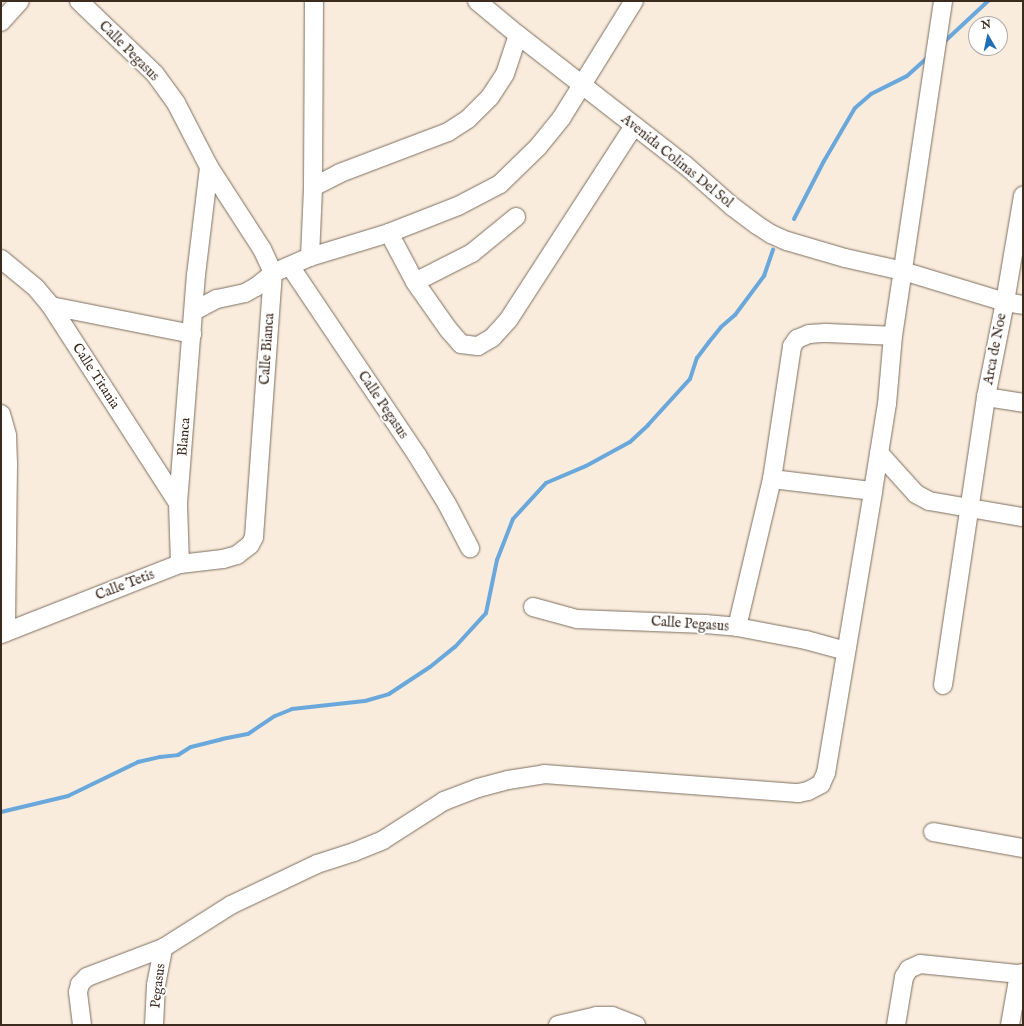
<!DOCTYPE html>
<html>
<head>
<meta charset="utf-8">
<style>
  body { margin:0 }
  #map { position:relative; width:1024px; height:1026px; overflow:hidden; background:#f9ecdc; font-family:"IM FELL English",serif }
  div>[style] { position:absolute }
  .stream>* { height:4px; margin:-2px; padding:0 2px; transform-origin:2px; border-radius:2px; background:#6aa8dc }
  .roads { filter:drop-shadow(0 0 1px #7e6e60) drop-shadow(0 0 1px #7e6e60) }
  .minor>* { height:18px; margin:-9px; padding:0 9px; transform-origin:9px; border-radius:9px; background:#fff }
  span { translate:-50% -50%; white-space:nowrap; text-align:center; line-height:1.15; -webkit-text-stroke:4px #fff; paint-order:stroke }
  .street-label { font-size:14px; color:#3b2a1e }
  .frame { position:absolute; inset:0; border:2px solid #3b2a1e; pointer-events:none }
  .north { position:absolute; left:968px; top:16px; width:40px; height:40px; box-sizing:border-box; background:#fff; border:1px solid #b1aaa5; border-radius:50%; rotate:351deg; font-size:11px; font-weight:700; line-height:16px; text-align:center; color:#3b2a1e }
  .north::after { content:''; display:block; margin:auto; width:14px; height:18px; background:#1f6fb2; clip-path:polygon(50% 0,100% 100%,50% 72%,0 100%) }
</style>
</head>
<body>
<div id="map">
  <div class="stream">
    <i style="left:943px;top:43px;width:62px;rotate:-43deg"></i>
    <i style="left:794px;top:219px;width:65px;rotate:-62.7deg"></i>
    <i style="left:824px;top:161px;width:61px;rotate:-59.7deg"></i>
    <i style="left:855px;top:108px;width:21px;rotate:-41deg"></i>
    <i style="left:871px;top:94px;width:40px;rotate:-26.6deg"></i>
    <i style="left:907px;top:76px;width:28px;rotate:-42deg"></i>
    <i style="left:1px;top:812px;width:69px;rotate:-13.4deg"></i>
    <i style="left:68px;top:796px;width:78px;rotate:-25.9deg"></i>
    <i style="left:138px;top:762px;width:23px;rotate:-13deg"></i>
    <i style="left:160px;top:757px;width:18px;rotate:-6deg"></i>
    <i style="left:178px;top:755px;width:15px;rotate:-32deg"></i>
    <i style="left:191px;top:747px;width:32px;rotate:-14deg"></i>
    <i style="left:222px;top:739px;width:26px;rotate:-11deg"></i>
    <i style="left:248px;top:734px;width:32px;rotate:-34deg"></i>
    <i style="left:275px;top:716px;width:18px;rotate:-22deg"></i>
    <i style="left:292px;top:709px;width:73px;rotate:-6.3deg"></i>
    <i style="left:365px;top:701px;width:25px;rotate:-16deg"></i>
    <i style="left:389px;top:694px;width:49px;rotate:-33.4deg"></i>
    <i style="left:430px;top:667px;width:32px;rotate:-39deg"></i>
    <i style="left:455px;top:647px;width:46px;rotate:-47.6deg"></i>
    <i style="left:486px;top:613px;width:54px;rotate:-78.3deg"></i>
    <i style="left:497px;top:560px;width:44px;rotate:-68.7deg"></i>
    <i style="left:513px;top:519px;width:49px;rotate:-47.5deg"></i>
    <i style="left:546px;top:483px;width:43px;rotate:-23deg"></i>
    <i style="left:586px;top:466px;width:50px;rotate:-28.6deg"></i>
    <i style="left:630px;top:442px;width:25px;rotate:-43deg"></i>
    <i style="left:648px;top:425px;width:62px;rotate:-47.6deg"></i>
    <i style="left:690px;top:379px;width:22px;rotate:-72deg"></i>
    <i style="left:697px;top:358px;width:20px;rotate:-53deg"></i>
    <i style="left:709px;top:342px;width:19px;rotate:-51deg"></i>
    <i style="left:721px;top:327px;width:18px;rotate:-41deg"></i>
    <i style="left:735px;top:315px;width:49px;rotate:-53.4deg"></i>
    <i style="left:764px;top:276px;width:28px;rotate:-71deg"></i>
  </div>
  <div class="roads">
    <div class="minor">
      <i style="left:79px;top:1px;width:105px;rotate:43.8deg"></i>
      <i style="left:155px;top:74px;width:36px;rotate:54deg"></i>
      <i style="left:176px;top:103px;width:72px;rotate:62.7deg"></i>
      <i style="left:209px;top:167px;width:98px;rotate:57.1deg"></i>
      <i style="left:262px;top:249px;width:26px;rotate:65deg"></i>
      <i style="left:477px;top:1px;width:53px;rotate:39.7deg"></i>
      <i style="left:518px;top:35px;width:210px;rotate:37.9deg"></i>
      <i style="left:684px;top:164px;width:65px;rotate:41.3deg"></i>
      <i style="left:733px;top:207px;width:30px;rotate:37deg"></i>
      <i style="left:757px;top:225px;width:17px;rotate:33deg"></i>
      <i style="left:771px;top:234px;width:17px;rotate:24deg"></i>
      <i style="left:787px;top:241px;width:60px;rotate:16.3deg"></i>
      <i style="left:845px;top:258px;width:59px;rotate:12.6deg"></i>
      <i style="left:903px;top:271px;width:107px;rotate:16.9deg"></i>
      <i style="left:1005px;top:302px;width:18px;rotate:9deg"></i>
      <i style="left:1px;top:22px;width:28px;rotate:-48deg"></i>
      <i style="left:313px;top:187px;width:186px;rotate:-89.7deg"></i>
      <i style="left:389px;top:233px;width:55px;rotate:62deg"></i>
      <i style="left:415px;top:282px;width:57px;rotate:54.9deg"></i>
      <i style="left:448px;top:329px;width:20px;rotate:49deg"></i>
      <i style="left:461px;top:344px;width:17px;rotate:7deg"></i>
      <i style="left:478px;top:346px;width:16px;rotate:-30deg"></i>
      <i style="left:492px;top:338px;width:25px;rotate:-48deg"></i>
      <i style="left:509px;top:319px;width:230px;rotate:-57.1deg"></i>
      <i style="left:310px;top:257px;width:70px;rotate:-87.5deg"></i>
      <i style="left:313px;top:187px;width:30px;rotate:-27deg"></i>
      <i style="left:340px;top:173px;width:116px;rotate:-20.8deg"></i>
      <i style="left:448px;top:132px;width:24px;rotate:-33deg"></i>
      <i style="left:468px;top:119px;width:31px;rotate:-45deg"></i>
      <i style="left:490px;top:97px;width:27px;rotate:-57deg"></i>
      <i style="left:505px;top:74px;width:41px;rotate:-71.6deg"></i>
      <i style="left:1px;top:259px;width:45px;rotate:39.6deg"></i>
      <i style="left:36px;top:288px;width:23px;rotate:50deg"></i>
      <i style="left:51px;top:306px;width:234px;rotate:57.2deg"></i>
      <i style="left:290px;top:266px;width:228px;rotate:56.1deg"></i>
      <i style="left:417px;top:455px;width:57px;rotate:58.5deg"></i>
      <i style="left:447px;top:504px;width:50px;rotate:62.4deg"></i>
      <i style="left:415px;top:282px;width:64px;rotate:-27deg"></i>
      <i style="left:472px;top:253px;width:57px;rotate:-39.3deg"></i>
      <i style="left:51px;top:306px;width:144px;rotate:11.2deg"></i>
      <i style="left:194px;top:311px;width:26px;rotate:-28deg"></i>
      <i style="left:217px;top:299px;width:29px;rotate:-12deg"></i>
      <i style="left:245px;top:293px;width:13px;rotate:-29deg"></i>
      <i style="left:256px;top:287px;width:22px;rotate:-39deg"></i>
      <i style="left:273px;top:273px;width:40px;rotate:-23.4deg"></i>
      <i style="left:310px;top:257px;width:83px;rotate:-16.9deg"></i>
      <i style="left:389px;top:233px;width:74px;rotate:-21.4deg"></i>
      <i style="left:458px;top:206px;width:47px;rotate:-27.6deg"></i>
      <i style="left:500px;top:184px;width:53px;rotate:-44.2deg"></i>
      <i style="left:538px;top:147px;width:38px;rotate:-51deg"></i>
      <i style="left:562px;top:117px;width:137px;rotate:-58.2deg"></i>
      <i style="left:986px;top:397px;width:37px;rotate:9deg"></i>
      <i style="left:1px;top:414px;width:22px;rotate:74deg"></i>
      <i style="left:7px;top:435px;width:29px;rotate:88deg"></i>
      <i style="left:8px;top:464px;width:168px;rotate:90.7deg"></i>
      <i style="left:879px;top:453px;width:55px;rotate:47.9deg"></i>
      <i style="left:916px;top:494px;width:15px;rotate:28deg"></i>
      <i style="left:929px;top:501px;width:95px;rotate:9.7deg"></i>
      <i style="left:772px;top:479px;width:102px;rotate:6.8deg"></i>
      <i style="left:180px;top:564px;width:61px;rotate:-91.9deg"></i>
      <i style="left:178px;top:503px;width:229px;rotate:-85.5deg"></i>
      <i style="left:196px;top:275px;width:109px;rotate:-83.1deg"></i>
      <i style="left:533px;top:607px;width:46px;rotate:15.3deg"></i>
      <i style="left:577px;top:619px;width:128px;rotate:2.2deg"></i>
      <i style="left:705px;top:624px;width:32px;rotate:5deg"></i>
      <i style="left:737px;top:627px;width:70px;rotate:10.7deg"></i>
      <i style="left:806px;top:640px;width:41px;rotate:15.4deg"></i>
      <i style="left:737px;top:627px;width:152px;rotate:-76.7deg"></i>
      <i style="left:772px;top:479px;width:134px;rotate:-81.4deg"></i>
      <i style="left:792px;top:346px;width:9px;rotate:-54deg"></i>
      <i style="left:797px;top:339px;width:13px;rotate:-23deg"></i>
      <i style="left:809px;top:334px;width:16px;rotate:-4deg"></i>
      <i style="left:825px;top:333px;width:68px;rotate:2.5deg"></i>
      <i style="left:1px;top:634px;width:192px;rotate:-21.4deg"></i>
      <i style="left:180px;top:564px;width:43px;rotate:-6.6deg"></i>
      <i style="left:223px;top:559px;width:15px;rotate:-16deg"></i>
      <i style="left:237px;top:555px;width:16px;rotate:-38deg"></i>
      <i style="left:250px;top:545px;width:9px;rotate:-63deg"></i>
      <i style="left:254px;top:537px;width:265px;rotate:-85.9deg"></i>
      <i style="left:943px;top:685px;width:291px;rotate:-81.5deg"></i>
      <i style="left:986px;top:397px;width:97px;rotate:-78.7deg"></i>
      <i style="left:1005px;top:302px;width:108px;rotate:-80.4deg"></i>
      <i style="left:933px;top:832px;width:91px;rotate:10.1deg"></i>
      <i style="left:82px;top:1025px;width:33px;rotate:-97deg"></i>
      <i style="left:78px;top:992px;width:8px;rotate:-76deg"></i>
      <i style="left:80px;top:984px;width:10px;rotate:-45deg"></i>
      <i style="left:87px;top:977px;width:81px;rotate:-20.9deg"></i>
      <i style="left:163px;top:948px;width:80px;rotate:-32.3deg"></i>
      <i style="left:231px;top:905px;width:95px;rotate:-25.5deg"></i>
      <i style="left:317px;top:864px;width:39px;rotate:-18deg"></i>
      <i style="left:354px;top:852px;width:31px;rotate:-22deg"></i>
      <i style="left:383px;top:840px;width:72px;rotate:-32.6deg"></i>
      <i style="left:444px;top:801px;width:36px;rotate:-21deg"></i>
      <i style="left:478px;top:788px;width:31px;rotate:-15deg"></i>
      <i style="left:508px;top:780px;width:36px;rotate:-9deg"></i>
      <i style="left:544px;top:774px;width:255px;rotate:4.3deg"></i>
      <i style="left:798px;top:793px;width:10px;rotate:-11deg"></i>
      <i style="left:808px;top:791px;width:15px;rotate:-28deg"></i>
      <i style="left:821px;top:784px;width:12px;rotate:-66deg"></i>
      <i style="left:826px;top:773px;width:286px;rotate:-80.5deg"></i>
      <i style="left:873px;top:491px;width:88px;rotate:-80.9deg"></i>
      <i style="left:887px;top:404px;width:68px;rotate:-85deg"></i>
      <i style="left:893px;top:336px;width:339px;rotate:-81.5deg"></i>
      <i style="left:154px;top:1025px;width:40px;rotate:-87.1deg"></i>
      <i style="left:156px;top:985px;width:38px;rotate:-79deg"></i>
      <i style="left:558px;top:1025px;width:39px;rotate:-13deg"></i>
      <i style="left:596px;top:1016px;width:16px"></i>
      <i style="left:612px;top:1016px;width:26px;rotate:21deg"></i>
      <i style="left:896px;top:1025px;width:49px;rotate:-80.5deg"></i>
      <i style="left:904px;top:977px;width:9px;rotate:-58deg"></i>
      <i style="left:909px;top:969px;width:12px;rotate:-24deg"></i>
      <i style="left:920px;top:964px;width:100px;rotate:5.8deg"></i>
      <i style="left:1019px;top:974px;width:4px;rotate:-14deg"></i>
      <i style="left:1010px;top:1025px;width:52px;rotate:-80deg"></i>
    </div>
  </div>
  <div class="street-label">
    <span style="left:129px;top:51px;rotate:45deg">Calle Pegasus</span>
    <span style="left:677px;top:161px;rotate:39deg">Avenida Colinas Del Sol</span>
    <span style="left:267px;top:349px;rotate:-86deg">Calle Bianca</span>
    <span style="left:995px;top:349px;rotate:-79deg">Arca de Noe</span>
    <span style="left:96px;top:376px;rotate:57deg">Calle Titania</span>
    <span style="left:383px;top:405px;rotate:56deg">Calle Pegasus</span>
    <span style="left:184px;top:437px;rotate:-85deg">Blanca</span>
    <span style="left:125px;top:585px;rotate:-21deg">Calle Tetis</span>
    <span style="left:690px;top:624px;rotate:4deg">Calle Pegasus</span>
    <span style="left:158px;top:986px;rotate:-83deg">Pegasus</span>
  </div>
  <div class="frame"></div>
  <div class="north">N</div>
</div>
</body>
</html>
